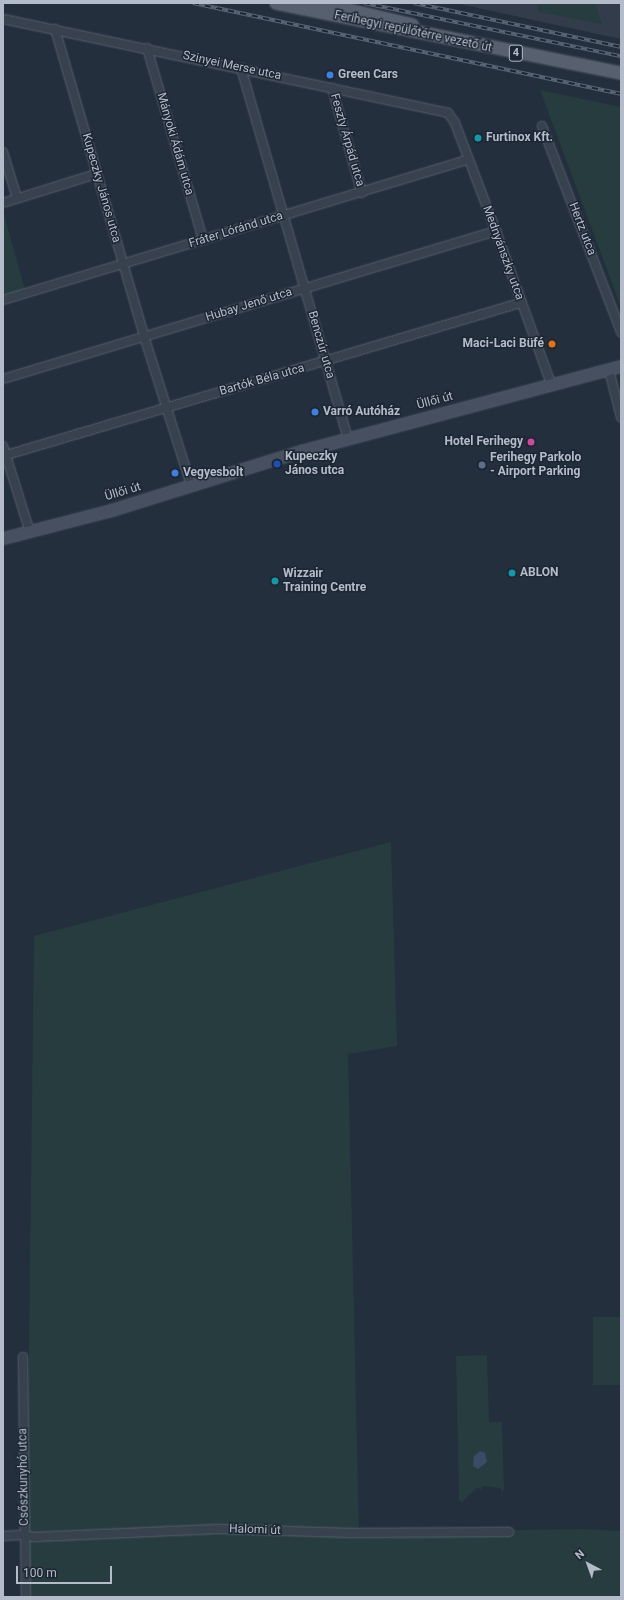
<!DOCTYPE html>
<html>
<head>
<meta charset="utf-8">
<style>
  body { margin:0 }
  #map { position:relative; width:624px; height:1600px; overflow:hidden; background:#242f3e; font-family:Roboto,sans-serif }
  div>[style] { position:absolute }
  .airport>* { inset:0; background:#323c4b }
  .green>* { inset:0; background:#263c3f; transform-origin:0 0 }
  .water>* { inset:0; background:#394c67 }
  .roads { filter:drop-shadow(0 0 1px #565f6c) drop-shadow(0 0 1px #565f6c) }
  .minor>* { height:8px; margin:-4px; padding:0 4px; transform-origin:4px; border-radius:4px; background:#38414e }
  .secondary>* { height:11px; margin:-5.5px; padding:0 5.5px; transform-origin:5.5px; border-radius:5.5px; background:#465061 }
  .primary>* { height:12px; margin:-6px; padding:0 6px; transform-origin:6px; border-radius:6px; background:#56606e }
  .rail>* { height:3.5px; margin-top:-1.75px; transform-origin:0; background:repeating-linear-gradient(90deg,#1d2633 0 6px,#5a6575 0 12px); box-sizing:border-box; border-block:1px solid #5a6575 }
  .dots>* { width:11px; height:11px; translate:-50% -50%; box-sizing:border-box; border:2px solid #1d2633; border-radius:50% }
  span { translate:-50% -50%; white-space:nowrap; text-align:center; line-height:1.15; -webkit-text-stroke:3px #1d2633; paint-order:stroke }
  .shield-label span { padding:1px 3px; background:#1d2633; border:1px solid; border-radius:3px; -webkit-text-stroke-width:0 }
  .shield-label { font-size:11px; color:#b4bcc9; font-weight:700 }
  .street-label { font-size:12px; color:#b4bcc9 }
  .poi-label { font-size:12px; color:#b4bcc9; font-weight:700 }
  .left { translate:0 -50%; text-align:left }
  .right { translate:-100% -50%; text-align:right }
  .frame { position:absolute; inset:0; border:4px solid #b4bcc9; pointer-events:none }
  .north { position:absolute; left:568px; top:1544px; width:40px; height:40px; -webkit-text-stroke:3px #1d2633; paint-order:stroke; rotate:319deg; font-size:11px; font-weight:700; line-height:16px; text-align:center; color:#b4bcc9 }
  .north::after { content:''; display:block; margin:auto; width:14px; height:18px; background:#b4bcc9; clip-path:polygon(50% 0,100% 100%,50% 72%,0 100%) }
  .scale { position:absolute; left:16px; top:1566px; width:96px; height:18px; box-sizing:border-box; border:2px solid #b4bcc9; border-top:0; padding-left:5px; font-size:12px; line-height:14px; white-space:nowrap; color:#b4bcc9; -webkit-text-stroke:3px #1d2633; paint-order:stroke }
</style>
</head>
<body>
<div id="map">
  <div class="airport">
    <i style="clip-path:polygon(455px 3px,621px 3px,621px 39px,616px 38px)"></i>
  </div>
  <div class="green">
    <i style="clip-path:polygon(537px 3px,595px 3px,602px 24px,539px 12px)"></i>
    <i style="clip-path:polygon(540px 90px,621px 107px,621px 307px)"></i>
    <i style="clip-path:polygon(3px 211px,26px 293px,3px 300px)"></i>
    <i style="clip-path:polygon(391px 842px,397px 1046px,348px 1054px,359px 1533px,580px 1529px,621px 1531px,621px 1597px,26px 1597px,34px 936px)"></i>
    <i style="left:621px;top:1317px;width:68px;height:28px;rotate:90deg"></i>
    <i style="clip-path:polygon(487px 1355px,489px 1422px,502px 1422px,504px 1490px,501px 1492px,501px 1488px,482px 1486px,481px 1490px,478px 1487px,462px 1502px,459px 1500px,456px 1356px)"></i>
  </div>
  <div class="water">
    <i style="clip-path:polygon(480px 1451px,485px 1453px,487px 1462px,478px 1469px,473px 1466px,474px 1456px)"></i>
  </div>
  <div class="roads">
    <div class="minor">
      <i style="left:3px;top:19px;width:455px;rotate:11.9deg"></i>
      <i style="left:448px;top:113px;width:12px;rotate:55deg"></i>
      <i style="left:455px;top:123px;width:116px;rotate:69.2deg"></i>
      <i style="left:496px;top:231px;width:163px;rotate:70.2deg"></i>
      <i style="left:55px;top:29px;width:320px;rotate:73.8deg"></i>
      <i style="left:144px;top:336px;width:156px;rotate:72.5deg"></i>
      <i style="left:147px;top:48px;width:200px;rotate:73.7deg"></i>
      <i style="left:241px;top:68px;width:385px;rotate:73.9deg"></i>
      <i style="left:332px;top:88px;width:109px;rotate:74.1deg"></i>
      <i style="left:542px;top:126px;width:221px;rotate:69deg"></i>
      <i style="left:3px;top:152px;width:48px;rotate:73.1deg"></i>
      <i style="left:3px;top:203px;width:97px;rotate:-17.3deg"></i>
      <i style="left:3px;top:300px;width:486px;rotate:-16.8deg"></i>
      <i style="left:609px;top:370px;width:49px;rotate:75.7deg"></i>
      <i style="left:3px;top:379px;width:515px;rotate:-16.71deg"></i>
      <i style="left:3px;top:446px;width:90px;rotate:72.6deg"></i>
      <i style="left:3px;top:456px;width:539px;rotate:-16.49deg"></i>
      <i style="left:23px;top:1357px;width:240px;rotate:89.3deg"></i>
      <i style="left:3px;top:1536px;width:22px;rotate:-3deg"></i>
      <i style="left:25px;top:1535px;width:9px;rotate:13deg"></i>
      <i style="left:34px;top:1537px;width:184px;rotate:-2.5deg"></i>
      <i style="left:218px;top:1529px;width:134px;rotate:1.7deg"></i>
      <i style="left:352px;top:1533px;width:157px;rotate:-0.4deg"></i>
    </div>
    <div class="secondary">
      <i style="left:3px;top:538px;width:112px;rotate:-14.5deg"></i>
      <i style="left:111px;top:510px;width:199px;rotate:-17.3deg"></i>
      <i style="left:301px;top:451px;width:331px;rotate:-14.9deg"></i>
    </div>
    <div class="primary">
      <i style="left:276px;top:3px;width:352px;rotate:11.5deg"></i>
      <i style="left:320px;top:3px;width:95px;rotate:13.4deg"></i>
    </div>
  </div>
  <div class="rail">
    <i style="left:193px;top:3px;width:438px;rotate:12deg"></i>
    <i style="left:364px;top:3px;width:262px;rotate:11.7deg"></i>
    <i style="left:414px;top:3px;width:212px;rotate:12deg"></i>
  </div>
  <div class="dots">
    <i style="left:330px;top:75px;background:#3f7fe0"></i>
    <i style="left:478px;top:138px;background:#0f9aa8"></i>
    <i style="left:552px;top:344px;background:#e8710a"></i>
    <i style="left:315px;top:412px;background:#3f7fe0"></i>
    <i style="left:531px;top:442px;background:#d1479c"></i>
    <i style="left:277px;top:464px;background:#1a4fb4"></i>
    <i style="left:482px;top:465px;background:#5c6f8a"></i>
    <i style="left:175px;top:473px;background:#3f7fe0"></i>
    <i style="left:512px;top:573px;background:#0f9aa8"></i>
    <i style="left:275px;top:581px;background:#0f9aa8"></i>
  </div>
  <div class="shield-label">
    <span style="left:516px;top:53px">4</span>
  </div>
  <div class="street-label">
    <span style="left:413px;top:32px;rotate:12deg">Ferihegyi repülőtérre vezető út</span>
    <span style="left:232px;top:66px;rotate:12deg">Szinyei Merse utca</span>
    <span style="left:347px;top:140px;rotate:74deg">Feszty Árpád utca</span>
    <span style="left:175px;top:144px;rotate:74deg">Mányoki Ádám utca</span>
    <span style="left:101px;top:188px;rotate:74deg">Kupeczky János utca</span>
    <span style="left:582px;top:229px;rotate:69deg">Hertz utca</span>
    <span style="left:236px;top:230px;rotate:-17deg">Fráter Lóránd utca</span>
    <span style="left:503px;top:253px;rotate:70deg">Mednyánszky utca</span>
    <span style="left:249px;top:305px;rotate:-17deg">Hubay Jenő utca</span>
    <span style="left:321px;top:345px;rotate:74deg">Benczúr utca</span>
    <span style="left:262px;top:380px;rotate:-16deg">Bartók Béla utca</span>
    <span style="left:435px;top:401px;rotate:-15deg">Üllői út</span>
    <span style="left:123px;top:492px;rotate:-17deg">Üllői út</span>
    <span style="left:24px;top:1477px;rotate:-91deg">Csőszkunyhó utca</span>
    <span style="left:255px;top:1530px;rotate:2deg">Halomi út</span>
  </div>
  <div class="poi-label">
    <span class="left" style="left:338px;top:75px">Green Cars</span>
    <span class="left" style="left:486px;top:138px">Furtinox Kft.</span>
    <span class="right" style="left:544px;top:344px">Maci-Laci Büfé</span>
    <span class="left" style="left:323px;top:412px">Varró Autóház</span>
    <span class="right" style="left:523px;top:442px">Hotel Ferihegy</span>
    <span class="left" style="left:285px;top:464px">Kupeczky<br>János utca</span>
    <span class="left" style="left:490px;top:465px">Ferihegy Parkolo<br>- Airport Parking</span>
    <span class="left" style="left:183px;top:473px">Vegyesbolt</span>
    <span class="left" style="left:520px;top:573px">ABLON</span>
    <span class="left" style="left:283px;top:581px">Wizzair<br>Training Centre</span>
  </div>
  <div class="frame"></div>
  <div class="north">N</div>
  <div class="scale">100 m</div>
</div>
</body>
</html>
